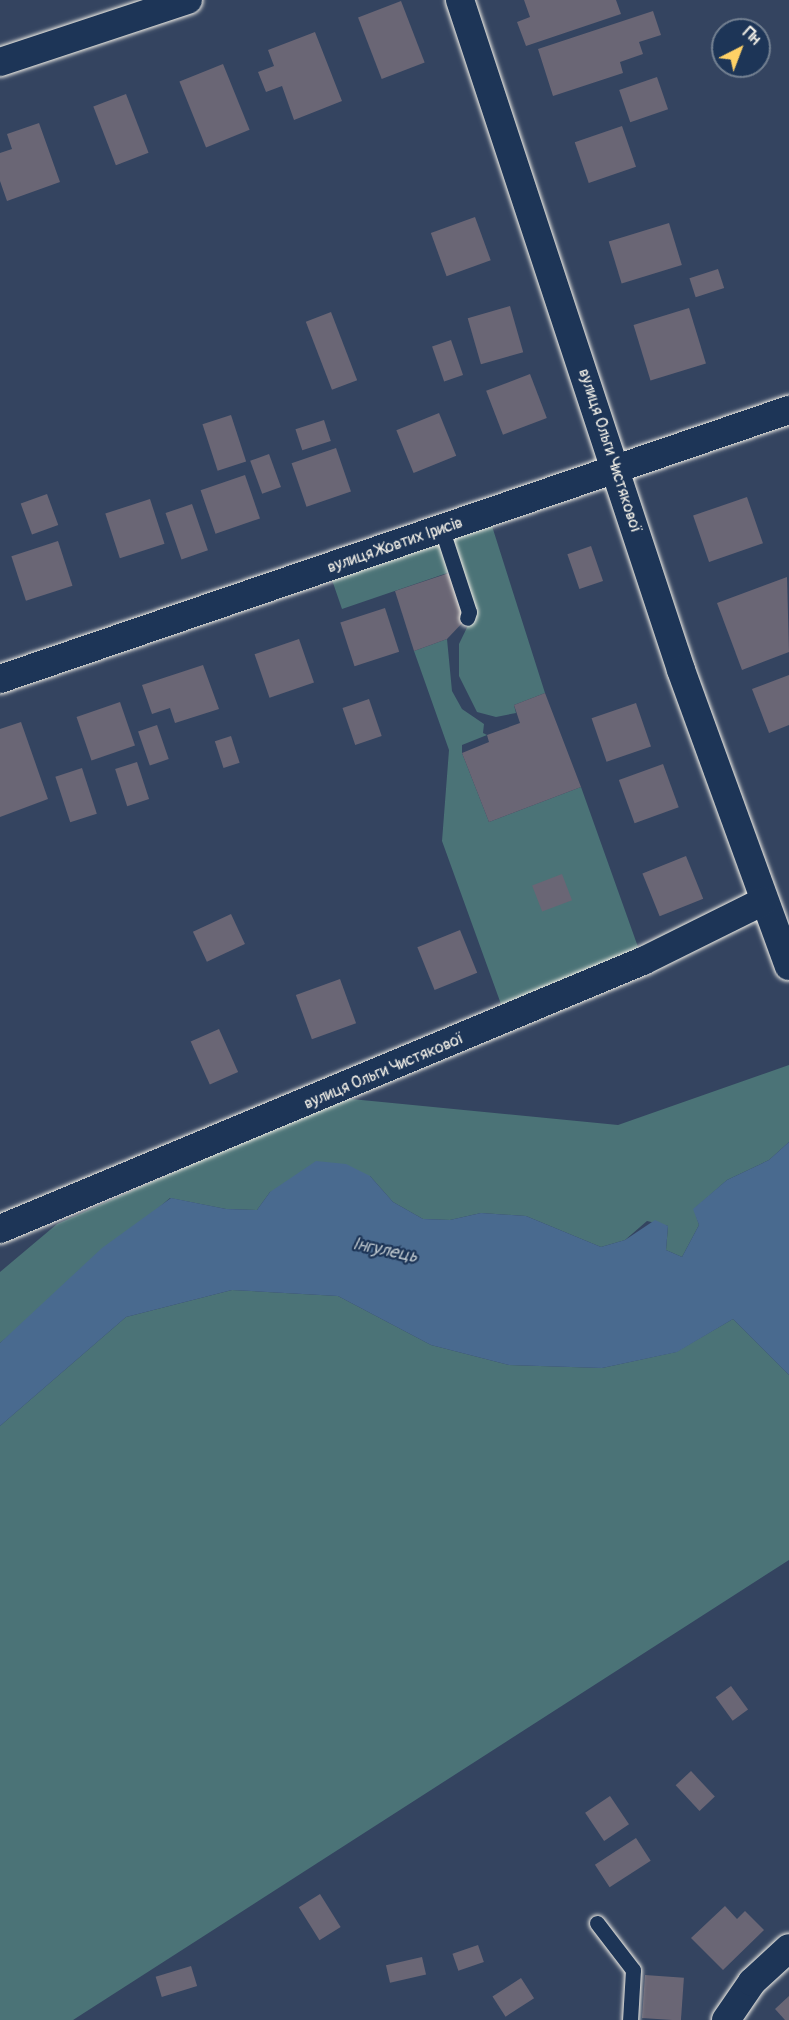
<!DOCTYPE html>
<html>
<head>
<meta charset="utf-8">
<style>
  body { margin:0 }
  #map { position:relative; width:789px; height:2020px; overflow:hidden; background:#344460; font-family:Pangolin,sans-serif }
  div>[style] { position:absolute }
  .green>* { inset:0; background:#4b7377 }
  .water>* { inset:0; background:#496a8f }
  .building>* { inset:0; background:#6a6675; transform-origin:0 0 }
  .roads { filter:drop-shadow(0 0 2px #f4f1e8) drop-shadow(0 0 2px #f4f1e8) }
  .service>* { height:15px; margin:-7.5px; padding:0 7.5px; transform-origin:7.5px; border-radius:7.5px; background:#1d3557 }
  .minor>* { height:28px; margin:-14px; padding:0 14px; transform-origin:14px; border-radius:14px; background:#1d3557 }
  span { translate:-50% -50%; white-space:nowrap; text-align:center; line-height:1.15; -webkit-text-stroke:4.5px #1d3557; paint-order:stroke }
  .street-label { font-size:16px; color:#f4f1e8 }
  .water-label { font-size:18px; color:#b8c2c9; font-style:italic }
  .north { position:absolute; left:711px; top:18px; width:60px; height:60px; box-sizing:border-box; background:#1d3557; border:2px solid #738091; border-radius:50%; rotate:42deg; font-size:16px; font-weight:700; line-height:24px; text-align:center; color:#f4f1e8 }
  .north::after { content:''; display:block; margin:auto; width:21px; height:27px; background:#ffd166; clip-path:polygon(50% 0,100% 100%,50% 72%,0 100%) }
</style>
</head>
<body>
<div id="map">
  <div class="green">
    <i style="clip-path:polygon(492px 526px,545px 693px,514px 705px,516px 713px,496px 717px,477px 712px,459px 676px,459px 644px,474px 613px,459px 569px,342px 609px,332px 580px)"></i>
    <i style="clip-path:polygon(447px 639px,452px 691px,462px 709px,484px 724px,483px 733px,487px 735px,462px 745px,462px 753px,489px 822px,581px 787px,643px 961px,506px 1018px,442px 841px,449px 750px,414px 651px)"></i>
    <i style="clip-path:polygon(789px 1065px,789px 1142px,769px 1160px,727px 1180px,694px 1209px,699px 1225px,682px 1257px,666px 1250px,668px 1226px,647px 1221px,625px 1240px,601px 1247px,526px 1216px,481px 1213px,450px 1220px,423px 1219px,393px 1202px,370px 1176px,270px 1192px,257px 1210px,226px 1209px,170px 1198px,0 1343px,0 1272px,57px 1224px,341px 1098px,618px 1125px)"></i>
    <i style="clip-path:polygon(232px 1290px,338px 1296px,431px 1345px,509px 1365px,602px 1368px,676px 1352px,733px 1319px,789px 1375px,789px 1560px,73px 2020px,0 2020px,0 1426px,126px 1317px)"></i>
  </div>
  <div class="water">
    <i style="clip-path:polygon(789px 1142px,789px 1375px,733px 1319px,677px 1352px,602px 1368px,509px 1365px,431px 1345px,338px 1296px,232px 1290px,126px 1317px,0 1426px,0 1343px,102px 1248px,171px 1198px,226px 1209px,257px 1210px,270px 1192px,316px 1161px,346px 1164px,370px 1176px,393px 1202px,423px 1219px,450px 1220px,481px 1213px,526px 1216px,601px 1247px,625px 1240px,655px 1220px,668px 1226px,666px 1250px,682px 1257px,699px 1225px,693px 1209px,727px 1180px,769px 1160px)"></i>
  </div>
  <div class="building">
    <i style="clip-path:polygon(524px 0,616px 0,621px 14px,526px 46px,517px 22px,530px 17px)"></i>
    <i style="left:401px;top:1px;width:66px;height:46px;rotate:69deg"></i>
    <i style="clip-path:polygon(653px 11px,661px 35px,639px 42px,643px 54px,620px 62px,623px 73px,553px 96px,538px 49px)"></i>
    <i style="clip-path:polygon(315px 32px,342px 101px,294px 120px,282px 86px,266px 92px,258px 72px,274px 66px,268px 50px)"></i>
    <i style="left:223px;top:64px;width:71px;height:47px;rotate:68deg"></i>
    <i style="left:657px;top:77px;width:34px;height:40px;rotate:71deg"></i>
    <i style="left:126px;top:94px;width:63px;height:35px;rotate:69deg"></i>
    <i style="clip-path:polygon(39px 123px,60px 182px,7px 201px,0 181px,0 153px,12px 149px,7px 134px)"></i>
    <i style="left:622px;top:126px;width:43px;height:50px;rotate:71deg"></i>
    <i style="left:475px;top:217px;width:46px;height:47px;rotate:70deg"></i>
    <i style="left:669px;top:223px;width:44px;height:63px;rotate:73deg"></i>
    <i style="left:718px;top:269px;width:20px;height:30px;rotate:72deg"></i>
    <i style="left:510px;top:306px;width:48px;height:44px;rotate:74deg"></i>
    <i style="left:689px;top:308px;width:58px;height:58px;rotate:73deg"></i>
    <i style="left:331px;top:312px;width:73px;height:27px;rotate:69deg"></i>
    <i style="left:451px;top:340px;width:37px;height:20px;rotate:71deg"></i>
    <i style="left:530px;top:374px;width:47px;height:47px;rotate:69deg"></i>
    <i style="left:439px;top:413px;width:46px;height:46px;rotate:68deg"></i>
    <i style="left:231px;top:415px;width:49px;height:30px;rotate:72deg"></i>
    <i style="left:324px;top:420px;width:22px;height:30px;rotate:72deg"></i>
    <i style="left:336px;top:448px;width:46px;height:47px;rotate:71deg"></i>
    <i style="left:269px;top:454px;width:35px;height:20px;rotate:70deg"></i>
    <i style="left:245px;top:475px;width:46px;height:47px;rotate:71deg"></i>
    <i style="left:47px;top:494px;width:33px;height:28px;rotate:70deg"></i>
    <i style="left:747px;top:497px;width:49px;height:57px;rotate:71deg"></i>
    <i style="left:150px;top:499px;width:47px;height:47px;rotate:72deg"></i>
    <i style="left:192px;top:504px;width:49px;height:28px;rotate:71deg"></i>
    <i style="left:58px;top:541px;width:47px;height:49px;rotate:72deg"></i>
    <i style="left:591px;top:546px;width:37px;height:25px;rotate:71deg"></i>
    <i style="clip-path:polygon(449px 573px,467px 618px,447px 639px,414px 651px,395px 591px)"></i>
    <i style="clip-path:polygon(787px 577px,789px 652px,742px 670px,717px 603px)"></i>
    <i style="left:385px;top:608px;width:46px;height:47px;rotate:72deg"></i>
    <i style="left:299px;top:639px;width:46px;height:47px;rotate:71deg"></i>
    <i style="clip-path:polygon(203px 665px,219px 709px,175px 723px,170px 708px,152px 714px,142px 685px)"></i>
    <i style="clip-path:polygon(789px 675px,789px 725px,769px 733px,752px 689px)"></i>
    <i style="clip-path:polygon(545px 693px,581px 787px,489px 822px,462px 753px,489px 742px,487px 735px,520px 723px,514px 705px)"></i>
    <i style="left:369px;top:699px;width:39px;height:28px;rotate:71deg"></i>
    <i style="left:120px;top:702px;width:46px;height:46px;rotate:71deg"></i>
    <i style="left:636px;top:703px;width:46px;height:47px;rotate:71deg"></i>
    <i style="clip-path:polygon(21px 722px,48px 799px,0 817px,0 729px)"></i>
    <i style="left:157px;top:725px;width:36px;height:20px;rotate:71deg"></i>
    <i style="left:231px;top:736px;width:28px;height:17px;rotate:72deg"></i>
    <i style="left:137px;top:762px;width:39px;height:23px;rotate:72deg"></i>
    <i style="left:663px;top:764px;width:46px;height:47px;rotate:70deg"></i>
    <i style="left:82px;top:768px;width:48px;height:28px;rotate:72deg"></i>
    <i style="left:686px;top:856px;width:46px;height:47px;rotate:68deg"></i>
    <i style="left:562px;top:874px;width:28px;height:32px;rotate:69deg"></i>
    <i style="left:231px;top:914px;width:33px;height:42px;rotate:65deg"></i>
    <i style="left:460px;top:930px;width:46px;height:46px;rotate:68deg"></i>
    <i style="left:340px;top:979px;width:47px;height:47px;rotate:70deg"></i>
    <i style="left:219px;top:1029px;width:47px;height:31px;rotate:66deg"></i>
    <i style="left:731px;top:1686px;width:29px;height:19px;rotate:54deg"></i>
    <i style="left:691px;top:1771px;width:35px;height:21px;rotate:47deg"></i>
    <i style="left:610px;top:1796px;width:34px;height:30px;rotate:56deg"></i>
    <i style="left:636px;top:1838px;width:27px;height:49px;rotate:57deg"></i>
    <i style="left:320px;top:1894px;width:39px;height:25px;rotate:58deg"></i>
    <i style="clip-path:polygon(725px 1906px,737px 1919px,745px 1911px,764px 1930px,723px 1970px,691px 1938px)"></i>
    <i style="left:478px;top:1945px;width:18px;height:27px;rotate:71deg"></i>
    <i style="left:422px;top:1957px;width:18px;height:37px;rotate:77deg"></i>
    <i style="left:191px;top:1966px;width:21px;height:37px;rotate:73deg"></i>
    <i style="left:645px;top:1975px;width:39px;height:43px;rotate:4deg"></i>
    <i style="left:521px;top:1978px;width:24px;height:34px;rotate:57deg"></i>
    <i style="clip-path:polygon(789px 1996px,789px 2020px,785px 2020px,775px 2009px)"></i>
  </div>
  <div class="roads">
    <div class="service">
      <i style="left:442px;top:530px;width:86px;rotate:71.8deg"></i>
      <i style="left:469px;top:612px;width:6px;rotate:108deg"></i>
      <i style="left:597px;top:1923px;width:59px;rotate:52.5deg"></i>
      <i style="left:633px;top:1970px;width:50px;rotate:93.4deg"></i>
    </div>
    <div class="minor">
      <i style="left:460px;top:0;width:706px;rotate:71.74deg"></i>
      <i style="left:681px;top:670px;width:315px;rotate:70deg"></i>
      <i style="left:0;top:62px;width:198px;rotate:-18.3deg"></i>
      <i style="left:0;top:679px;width:834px;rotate:-18.83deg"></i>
      <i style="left:0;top:1229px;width:697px;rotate:-22.63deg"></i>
      <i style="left:643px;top:961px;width:135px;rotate:-26.4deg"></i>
      <i style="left:726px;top:2020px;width:46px;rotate:-55.6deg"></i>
      <i style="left:752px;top:1982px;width:50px;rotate:-42.6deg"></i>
    </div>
  </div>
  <div class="street-label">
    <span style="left:610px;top:451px;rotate:72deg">вулиця Ольги Чистякової</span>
    <span style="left:395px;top:545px;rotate:-19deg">вулиця Жовтих Ірисів</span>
    <span style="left:384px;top:1071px;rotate:-23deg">вулиця Ольги Чистякової</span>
  </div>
  <div class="water-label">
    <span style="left:385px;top:1251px;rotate:12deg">Інгулець</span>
  </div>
  <div class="north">Пн</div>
</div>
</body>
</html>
